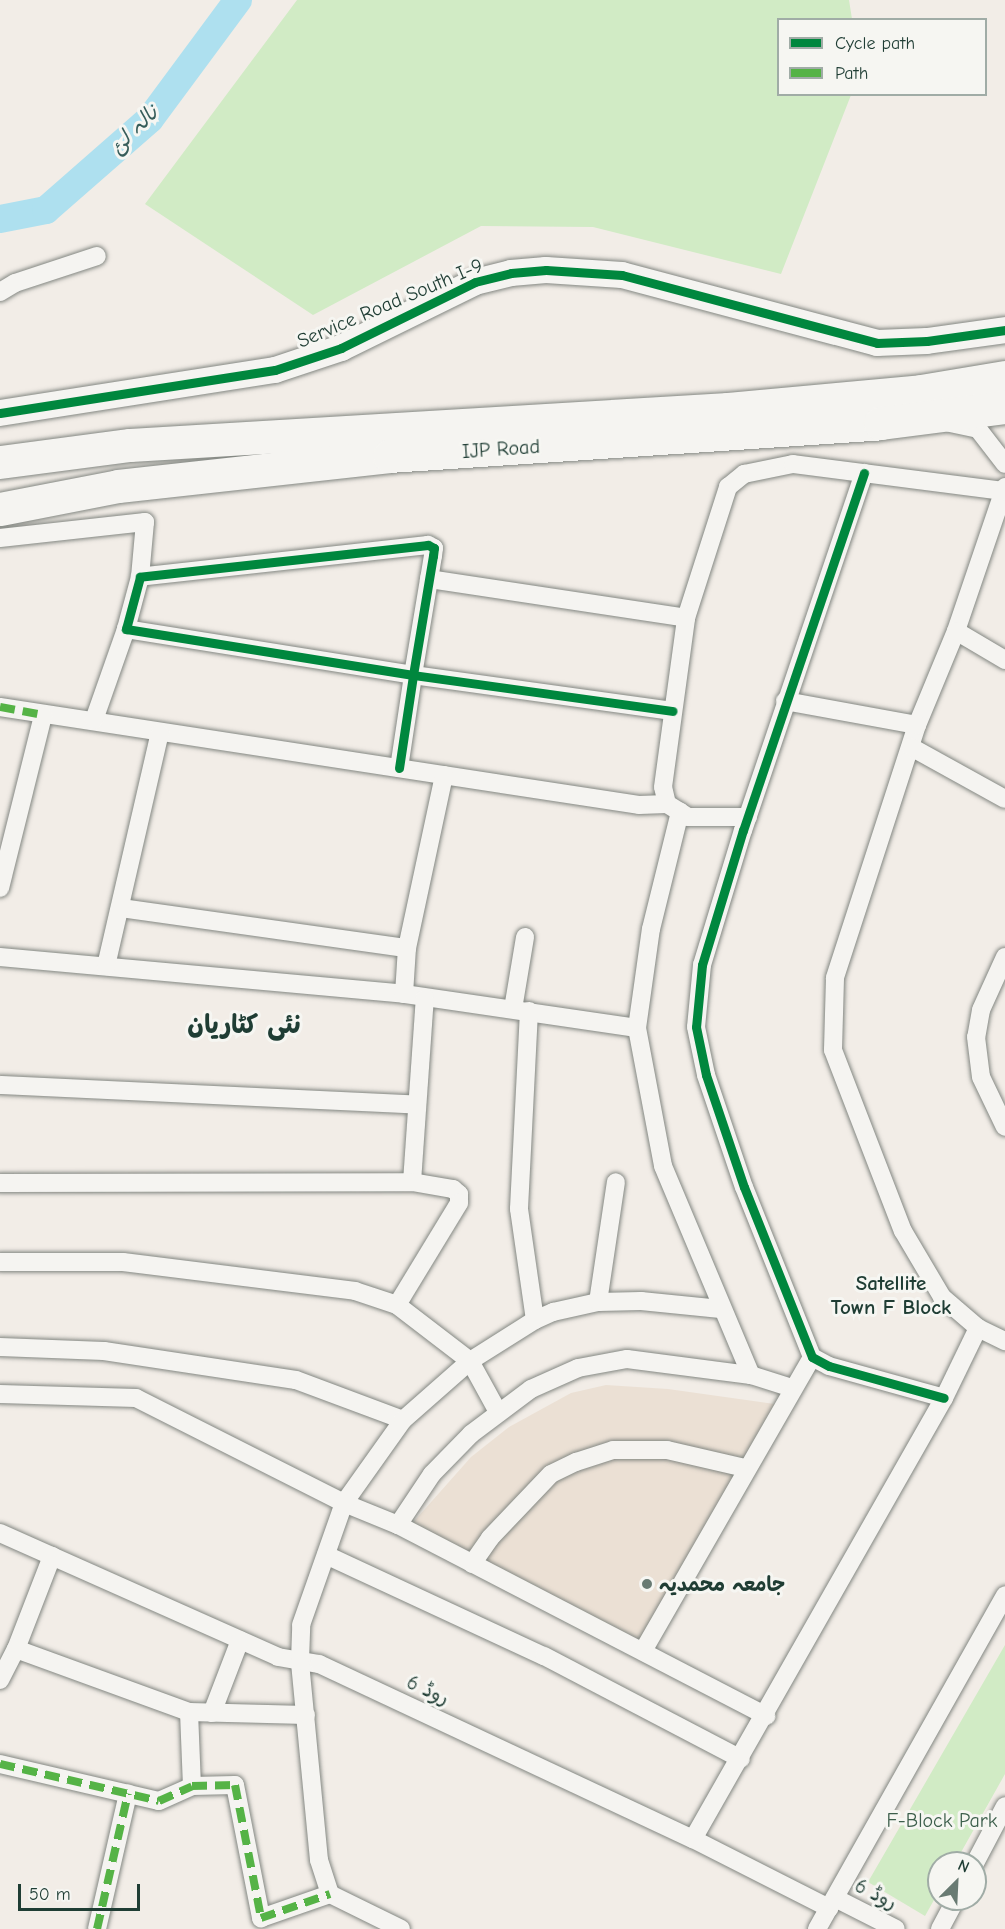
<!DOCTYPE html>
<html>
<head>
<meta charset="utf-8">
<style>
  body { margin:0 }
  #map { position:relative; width:1005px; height:1929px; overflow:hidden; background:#f2ede7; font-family:"Comic Neue","Playpen Sans Arabic",sans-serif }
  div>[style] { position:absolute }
  .built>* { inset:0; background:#ebe0d4 }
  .green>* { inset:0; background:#d1ebc5 }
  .river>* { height:28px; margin:-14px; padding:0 14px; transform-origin:14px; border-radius:14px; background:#aee0ef }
  .roads { filter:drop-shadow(0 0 2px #838782) drop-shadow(0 0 2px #838782) }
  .street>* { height:18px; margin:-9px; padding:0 9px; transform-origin:9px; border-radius:9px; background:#f5f4f1 }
  .secondary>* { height:26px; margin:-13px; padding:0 13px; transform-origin:13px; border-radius:13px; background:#f5f4f1 }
  .highway>* { height:33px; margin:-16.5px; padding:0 16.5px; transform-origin:16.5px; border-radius:16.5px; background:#f5f4f1 }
  .quiet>* { height:8px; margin-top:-4px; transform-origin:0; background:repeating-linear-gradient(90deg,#55b346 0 15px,transparent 0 23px) }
  .cycleway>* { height:9px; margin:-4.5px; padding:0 4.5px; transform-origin:4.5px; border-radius:4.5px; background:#00873e }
  .dots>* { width:16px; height:16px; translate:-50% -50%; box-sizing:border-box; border:3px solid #f6f6f2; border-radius:50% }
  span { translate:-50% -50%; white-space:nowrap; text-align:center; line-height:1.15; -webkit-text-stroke:6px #f6f6f2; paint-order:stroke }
  .street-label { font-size:20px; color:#1f3d34 }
  .poi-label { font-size:20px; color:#1f3d34; font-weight:700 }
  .left { translate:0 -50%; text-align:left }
  .park-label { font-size:20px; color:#3d5f4c }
  .water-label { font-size:21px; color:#365d5a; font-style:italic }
  .neighbourhood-label { font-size:21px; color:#1f3d34; font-weight:700 }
  .district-label { font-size:26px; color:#1f3d34; font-weight:700 }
  .legend { position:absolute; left:777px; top:18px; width:210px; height:78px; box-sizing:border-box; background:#f6f6f2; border:2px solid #a0aca6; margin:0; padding:8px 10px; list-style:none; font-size:18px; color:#1f3d34 }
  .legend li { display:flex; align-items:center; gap:12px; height:30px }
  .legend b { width:30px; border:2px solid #a0aca6 }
  .north { position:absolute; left:927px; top:1851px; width:60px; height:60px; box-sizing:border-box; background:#f6f6f2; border:2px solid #a0aca6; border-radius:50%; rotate:24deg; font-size:16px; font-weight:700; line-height:24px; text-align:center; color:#1f3d34 }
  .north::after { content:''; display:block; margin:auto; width:21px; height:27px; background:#697b73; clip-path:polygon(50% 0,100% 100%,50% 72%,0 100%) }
  .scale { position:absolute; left:18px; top:1884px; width:122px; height:27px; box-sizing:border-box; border:3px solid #1f3d34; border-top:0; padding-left:8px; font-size:18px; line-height:21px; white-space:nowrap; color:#1f3d34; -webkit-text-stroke:4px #f6f6f2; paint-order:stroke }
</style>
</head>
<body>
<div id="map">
  <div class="built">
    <i style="clip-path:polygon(606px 1385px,668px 1389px,782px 1405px,642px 1645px,409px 1527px,471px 1457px,509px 1427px,571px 1393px)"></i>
  </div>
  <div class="green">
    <i style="clip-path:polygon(297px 0,849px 0,852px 19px,778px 20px,778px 94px,851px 95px,781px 274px,593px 227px,481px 226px,313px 315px,145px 204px)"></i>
    <i style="clip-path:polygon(1005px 1645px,1005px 1774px,955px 1863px,939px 1863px,939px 1891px,925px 1916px,868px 1882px)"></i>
  </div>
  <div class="river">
    <i style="left:0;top:219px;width:47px;rotate:-11.1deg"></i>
    <i style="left:46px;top:210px;width:138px;rotate:-41.2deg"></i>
    <i style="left:150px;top:119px;width:148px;rotate:-53.5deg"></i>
  </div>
  <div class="roads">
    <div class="street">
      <i style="left:0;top:292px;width:17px;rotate:-31deg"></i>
      <i style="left:15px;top:283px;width:86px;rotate:-18.2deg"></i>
      <i style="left:950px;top:423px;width:29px;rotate:12deg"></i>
      <i style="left:978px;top:429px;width:44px;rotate:52.4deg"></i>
      <i style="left:864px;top:473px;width:377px;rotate:108.7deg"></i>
      <i style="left:743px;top:830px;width:141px;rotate:106.9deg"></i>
      <i style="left:702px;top:965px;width:62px;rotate:95.5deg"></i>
      <i style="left:696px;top:1027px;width:49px;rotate:78.2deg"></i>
      <i style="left:706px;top:1075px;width:118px;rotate:71.3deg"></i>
      <i style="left:744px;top:1187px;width:183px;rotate:68.2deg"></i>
      <i style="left:812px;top:1357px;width:19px;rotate:28deg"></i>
      <i style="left:829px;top:1366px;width:119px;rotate:15.5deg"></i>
      <i style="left:1005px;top:487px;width:152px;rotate:108.8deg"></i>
      <i style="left:956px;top:631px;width:102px;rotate:112.5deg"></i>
      <i style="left:917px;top:725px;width:266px;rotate:108deg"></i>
      <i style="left:835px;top:978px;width:72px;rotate:91.6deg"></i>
      <i style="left:833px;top:1050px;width:194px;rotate:68.9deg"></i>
      <i style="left:903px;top:1231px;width:77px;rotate:59.4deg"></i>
      <i style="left:942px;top:1297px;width:48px;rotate:40.7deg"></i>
      <i style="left:978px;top:1328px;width:30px;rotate:26deg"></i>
      <i style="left:0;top:538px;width:146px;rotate:-6.3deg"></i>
      <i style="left:145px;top:522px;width:55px;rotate:95.2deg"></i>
      <i style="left:429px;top:579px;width:260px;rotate:8.6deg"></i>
      <i style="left:956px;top:631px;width:57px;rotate:30.6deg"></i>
      <i style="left:785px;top:701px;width:134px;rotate:10.3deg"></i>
      <i style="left:0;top:707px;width:646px;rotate:8.72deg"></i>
      <i style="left:639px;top:805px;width:28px;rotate:-2deg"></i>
      <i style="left:94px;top:720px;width:96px;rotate:-70.6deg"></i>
      <i style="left:911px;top:747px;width:107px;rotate:29deg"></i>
      <i style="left:399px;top:768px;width:94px;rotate:-81.4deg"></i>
      <i style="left:413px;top:675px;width:121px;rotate:-80.5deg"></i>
      <i style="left:433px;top:556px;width:8px;rotate:-83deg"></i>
      <i style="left:434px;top:548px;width:7px;rotate:-153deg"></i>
      <i style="left:428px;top:545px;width:290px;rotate:173.7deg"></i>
      <i style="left:140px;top:577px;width:54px;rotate:105.1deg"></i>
      <i style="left:126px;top:629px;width:291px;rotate:9.1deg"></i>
      <i style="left:413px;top:675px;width:262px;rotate:7.9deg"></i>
      <i style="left:748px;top:817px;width:60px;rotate:180deg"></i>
      <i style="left:688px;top:817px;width:25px;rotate:-148deg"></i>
      <i style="left:667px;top:804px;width:17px;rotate:-103deg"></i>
      <i style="left:663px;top:787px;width:171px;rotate:-82.2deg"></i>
      <i style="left:686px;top:618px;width:138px;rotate:-72.2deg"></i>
      <i style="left:728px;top:487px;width:21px;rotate:-39deg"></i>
      <i style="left:744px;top:474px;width:50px;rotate:-11.5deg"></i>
      <i style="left:793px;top:464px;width:213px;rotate:7.3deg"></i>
      <i style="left:0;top:888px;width:178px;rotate:-76deg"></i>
      <i style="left:121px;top:908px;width:289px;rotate:8deg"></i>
      <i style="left:0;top:957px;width:406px;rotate:5.2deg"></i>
      <i style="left:404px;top:994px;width:235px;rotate:8.3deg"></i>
      <i style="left:637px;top:1028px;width:140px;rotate:79.3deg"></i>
      <i style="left:663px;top:1166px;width:227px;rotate:67.2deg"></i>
      <i style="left:1005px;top:957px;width:58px;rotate:114.4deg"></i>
      <i style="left:981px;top:1010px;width:27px;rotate:100deg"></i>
      <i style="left:976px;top:1037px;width:40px;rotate:82.9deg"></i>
      <i style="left:981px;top:1077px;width:55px;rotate:64.4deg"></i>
      <i style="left:106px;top:966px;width:239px;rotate:-77deg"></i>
      <i style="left:404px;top:994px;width:46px;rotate:-86.3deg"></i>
      <i style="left:407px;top:948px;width:177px;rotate:-77.9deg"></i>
      <i style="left:513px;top:1009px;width:73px;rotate:-80.5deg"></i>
      <i style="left:529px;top:1011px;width:198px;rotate:92.9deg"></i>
      <i style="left:519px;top:1209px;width:112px;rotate:81.8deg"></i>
      <i style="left:637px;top:1028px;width:100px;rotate:-82deg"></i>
      <i style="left:651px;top:929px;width:121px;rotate:-76.1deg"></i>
      <i style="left:0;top:1085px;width:417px;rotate:2.7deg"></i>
      <i style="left:412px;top:1182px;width:184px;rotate:-86deg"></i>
      <i style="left:0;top:1183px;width:412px;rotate:-0.1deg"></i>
      <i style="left:412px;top:1182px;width:42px;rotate:9.7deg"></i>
      <i style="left:453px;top:1189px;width:8px;rotate:40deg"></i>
      <i style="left:459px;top:1194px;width:9px;rotate:90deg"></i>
      <i style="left:459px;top:1203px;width:119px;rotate:121.3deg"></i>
      <i style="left:0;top:1262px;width:123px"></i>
      <i style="left:123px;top:1262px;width:234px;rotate:7.1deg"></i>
      <i style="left:355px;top:1291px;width:44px;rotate:18.4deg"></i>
      <i style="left:397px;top:1305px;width:92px;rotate:37.5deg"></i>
      <i style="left:470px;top:1361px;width:58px;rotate:61.2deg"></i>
      <i style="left:598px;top:1302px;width:121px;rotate:-81.5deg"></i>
      <i style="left:0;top:1347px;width:104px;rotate:2.2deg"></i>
      <i style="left:104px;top:1351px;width:194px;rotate:8.6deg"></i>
      <i style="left:296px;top:1380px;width:114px;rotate:20.5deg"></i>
      <i style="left:0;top:1394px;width:136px;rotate:1.7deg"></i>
      <i style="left:136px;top:1398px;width:233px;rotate:26.8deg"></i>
      <i style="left:344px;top:1503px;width:58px;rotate:22.2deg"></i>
      <i style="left:398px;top:1525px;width:415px;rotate:27.4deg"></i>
      <i style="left:398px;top:1525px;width:61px;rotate:-56.3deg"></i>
      <i style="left:432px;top:1474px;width:56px;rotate:-45.7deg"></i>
      <i style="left:471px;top:1434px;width:75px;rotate:-36.9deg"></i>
      <i style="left:531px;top:1389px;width:51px;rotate:-24.1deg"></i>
      <i style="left:578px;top:1368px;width:50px;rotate:-10.4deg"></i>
      <i style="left:627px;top:1359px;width:125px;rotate:7.4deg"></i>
      <i style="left:751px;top:1375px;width:43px;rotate:17.6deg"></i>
      <i style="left:0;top:1533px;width:304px;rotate:24deg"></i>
      <i style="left:278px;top:1657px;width:42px;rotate:9.7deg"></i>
      <i style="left:319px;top:1664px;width:413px;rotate:25.1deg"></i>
      <i style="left:693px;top:1839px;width:153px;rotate:26.9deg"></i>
      <i style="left:326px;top:1555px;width:240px;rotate:24.9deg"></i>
      <i style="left:544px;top:1656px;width:222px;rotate:27.6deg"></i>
      <i style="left:472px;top:1564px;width:32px;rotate:-55deg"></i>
      <i style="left:490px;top:1538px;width:88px;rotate:-46.4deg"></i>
      <i style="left:551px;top:1474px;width:28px;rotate:-26deg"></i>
      <i style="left:576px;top:1462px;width:39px;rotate:-18deg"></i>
      <i style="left:613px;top:1450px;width:54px"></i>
      <i style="left:667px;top:1450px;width:80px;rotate:13deg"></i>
      <i style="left:16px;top:1649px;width:100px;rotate:-68.8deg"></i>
      <i style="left:643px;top:1651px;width:339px;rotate:-60.1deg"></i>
      <i style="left:0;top:1680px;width:35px;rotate:-63deg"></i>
      <i style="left:16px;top:1649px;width:184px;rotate:20deg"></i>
      <i style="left:189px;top:1712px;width:117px;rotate:1.5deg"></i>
      <i style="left:189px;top:1712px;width:74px;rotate:87.7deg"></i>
      <i style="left:212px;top:1713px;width:78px;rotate:-69deg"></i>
      <i style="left:0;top:1764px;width:163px;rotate:13.1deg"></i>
      <i style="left:159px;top:1801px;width:36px;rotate:-24deg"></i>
      <i style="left:192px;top:1786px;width:43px;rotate:-1.3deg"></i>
      <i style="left:235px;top:1785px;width:136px;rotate:78.9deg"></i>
      <i style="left:261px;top:1918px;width:73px;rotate:-19.2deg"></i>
      <i style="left:330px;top:1894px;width:79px;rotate:26.2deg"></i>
      <i style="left:693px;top:1839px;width:507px;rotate:-60.35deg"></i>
      <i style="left:944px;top:1398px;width:78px;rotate:-64.1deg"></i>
      <i style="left:975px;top:1863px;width:64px;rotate:-62.2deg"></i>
      <i style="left:330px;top:1894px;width:36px;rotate:-108deg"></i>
      <i style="left:319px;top:1860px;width:200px;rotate:-95.5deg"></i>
      <i style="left:300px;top:1661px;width:36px;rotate:-88deg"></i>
      <i style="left:301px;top:1625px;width:129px;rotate:-70.6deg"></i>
      <i style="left:344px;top:1503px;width:102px;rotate:-54.6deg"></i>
      <i style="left:403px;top:1420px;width:89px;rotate:-41.4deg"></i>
      <i style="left:470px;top:1361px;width:77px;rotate:-32.2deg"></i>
      <i style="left:535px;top:1320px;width:20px;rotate:-24deg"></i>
      <i style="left:553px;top:1312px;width:46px;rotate:-12.5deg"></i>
      <i style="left:598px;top:1302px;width:43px;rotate:-1.3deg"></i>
      <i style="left:641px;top:1301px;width:80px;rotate:5.7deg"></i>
      <i style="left:835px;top:1898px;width:68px;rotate:26.9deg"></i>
      <i style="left:97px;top:1929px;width:139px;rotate:-77.1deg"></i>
      <i style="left:817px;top:1929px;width:383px;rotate:-60.6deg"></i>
      <i style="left:940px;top:1929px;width:34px;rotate:-62deg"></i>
    </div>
    <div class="secondary">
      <i style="left:0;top:413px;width:278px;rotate:-8.9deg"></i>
      <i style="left:275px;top:370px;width:70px;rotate:-18.4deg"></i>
      <i style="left:341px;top:348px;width:149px;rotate:-26.2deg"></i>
      <i style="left:475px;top:282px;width:37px;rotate:-14deg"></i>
      <i style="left:511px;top:273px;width:35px;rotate:-5deg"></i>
      <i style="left:546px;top:270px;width:76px;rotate:3.8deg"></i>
      <i style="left:622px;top:275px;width:264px;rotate:14.9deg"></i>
      <i style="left:877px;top:343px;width:50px;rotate:-2.3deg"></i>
      <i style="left:927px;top:341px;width:79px;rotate:-8deg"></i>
    </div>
    <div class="highway">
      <i style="left:0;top:462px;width:131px;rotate:-7.5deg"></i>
      <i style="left:130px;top:445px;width:599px;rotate:-3.45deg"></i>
      <i style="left:728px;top:409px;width:194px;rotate:-5.3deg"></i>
      <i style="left:921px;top:391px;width:85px;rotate:-9.5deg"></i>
      <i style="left:0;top:509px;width:120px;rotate:-11deg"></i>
      <i style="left:118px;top:486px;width:273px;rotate:-6.3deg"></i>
      <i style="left:389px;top:456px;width:492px;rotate:-3.8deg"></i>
      <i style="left:880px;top:423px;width:126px;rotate:-7.3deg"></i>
    </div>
  </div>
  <div class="quiet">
    <i style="left:0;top:707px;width:44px;rotate:10.5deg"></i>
    <i style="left:0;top:1764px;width:163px;rotate:13.1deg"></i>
    <i style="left:159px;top:1801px;width:36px;rotate:-24deg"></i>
    <i style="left:192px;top:1786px;width:43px;rotate:-1.3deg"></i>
    <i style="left:235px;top:1785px;width:136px;rotate:78.9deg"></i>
    <i style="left:261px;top:1918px;width:73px;rotate:-19.2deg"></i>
    <i style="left:97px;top:1929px;width:139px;rotate:-77.1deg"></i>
  </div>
  <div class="cycleway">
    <i style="left:0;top:413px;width:278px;rotate:-8.9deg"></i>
    <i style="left:275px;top:370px;width:70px;rotate:-18.4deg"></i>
    <i style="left:341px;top:348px;width:149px;rotate:-26.2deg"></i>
    <i style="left:475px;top:282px;width:37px;rotate:-14deg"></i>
    <i style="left:511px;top:273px;width:35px;rotate:-5deg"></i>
    <i style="left:546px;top:270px;width:76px;rotate:3.8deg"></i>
    <i style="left:622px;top:275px;width:264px;rotate:14.9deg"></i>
    <i style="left:877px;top:343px;width:50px;rotate:-2.3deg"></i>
    <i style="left:927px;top:341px;width:79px;rotate:-8deg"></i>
    <i style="left:864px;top:473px;width:377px;rotate:108.7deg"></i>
    <i style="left:743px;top:830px;width:141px;rotate:106.9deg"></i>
    <i style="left:702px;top:965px;width:62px;rotate:95.5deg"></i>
    <i style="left:696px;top:1027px;width:49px;rotate:78.2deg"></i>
    <i style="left:706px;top:1075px;width:118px;rotate:71.3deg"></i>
    <i style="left:744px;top:1187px;width:183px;rotate:68.2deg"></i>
    <i style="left:812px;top:1357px;width:19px;rotate:28deg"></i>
    <i style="left:829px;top:1366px;width:119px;rotate:15.5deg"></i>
    <i style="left:399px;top:768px;width:94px;rotate:-81.4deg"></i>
    <i style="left:413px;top:675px;width:121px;rotate:-80.5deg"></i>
    <i style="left:433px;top:556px;width:8px;rotate:-83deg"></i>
    <i style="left:434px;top:548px;width:7px;rotate:-153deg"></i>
    <i style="left:428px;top:545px;width:290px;rotate:173.7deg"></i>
    <i style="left:140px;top:577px;width:54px;rotate:105.1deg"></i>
    <i style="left:126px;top:629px;width:291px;rotate:9.1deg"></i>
    <i style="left:413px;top:675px;width:262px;rotate:7.9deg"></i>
  </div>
  <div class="dots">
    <i style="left:647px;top:1584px;background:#697b73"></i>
  </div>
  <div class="street-label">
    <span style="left:390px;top:303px;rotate:-23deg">Service Road South I-9</span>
    <span style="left:501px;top:449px;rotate:-4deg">IJP Road</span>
    <span style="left:428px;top:1690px;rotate:25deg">روڈ 6</span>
    <span style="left:876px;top:1894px;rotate:27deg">روڈ 6</span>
  </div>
  <div class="poi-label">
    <span class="left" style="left:659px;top:1584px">جامعہ محمدیہ</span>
  </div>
  <div class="park-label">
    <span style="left:942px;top:1820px">F-Block Park</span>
  </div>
  <div class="water-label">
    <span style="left:134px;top:129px;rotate:-44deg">نالہ لئ</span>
  </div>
  <div class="neighbourhood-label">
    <span style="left:891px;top:1295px">Satellite<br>Town F Block</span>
  </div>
  <div class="district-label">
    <span style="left:244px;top:1026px">نئی کٹاریان</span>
  </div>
  <ul class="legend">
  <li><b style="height:8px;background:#00873e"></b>Cycle path</li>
  <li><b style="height:8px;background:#55b346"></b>Path</li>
  </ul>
  <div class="north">N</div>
  <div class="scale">50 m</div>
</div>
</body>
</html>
